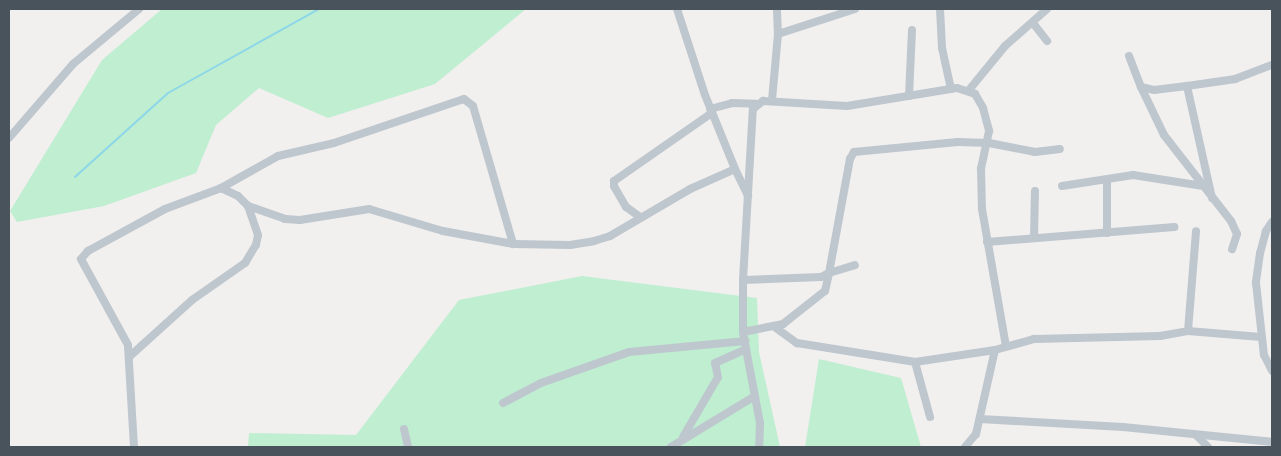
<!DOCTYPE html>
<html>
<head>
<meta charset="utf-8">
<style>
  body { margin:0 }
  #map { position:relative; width:1281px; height:456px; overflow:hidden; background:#f2efef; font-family:Signika,sans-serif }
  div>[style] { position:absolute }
  .green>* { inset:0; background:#bfeed1 }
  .stream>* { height:2px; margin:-1px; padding:0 1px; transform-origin:1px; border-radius:1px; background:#8dd7e9 }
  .minor>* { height:8px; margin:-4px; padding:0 4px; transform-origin:4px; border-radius:4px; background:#bec7ce }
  span { translate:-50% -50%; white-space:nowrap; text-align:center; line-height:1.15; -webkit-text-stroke:4px #fff; paint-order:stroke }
  .frame { position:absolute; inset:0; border:10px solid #48535c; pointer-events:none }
</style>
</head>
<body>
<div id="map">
  <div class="green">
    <i style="clip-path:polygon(162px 9px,526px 9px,435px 84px,328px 118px,259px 88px,216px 125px,196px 173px,104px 206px,17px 222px,10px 211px,102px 60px)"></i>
    <i style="clip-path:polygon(582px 276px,757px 298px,759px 352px,780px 447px,248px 447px,249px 433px,356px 435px,459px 300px)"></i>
    <i style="clip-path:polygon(819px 359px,901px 378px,921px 447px,805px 447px)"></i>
  </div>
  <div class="stream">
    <i style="left:75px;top:177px;width:125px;rotate:-42.1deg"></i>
    <i style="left:168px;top:93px;width:173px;rotate:-29.1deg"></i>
  </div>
  <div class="minor">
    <i style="left:677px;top:9px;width:90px;rotate:72deg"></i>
    <i style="left:705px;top:95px;width:80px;rotate:67.9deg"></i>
    <i style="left:777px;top:9px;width:25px;rotate:88deg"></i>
    <i style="left:940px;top:9px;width:39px;rotate:87deg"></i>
    <i style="left:942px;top:48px;width:42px;rotate:77.6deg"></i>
    <i style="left:1033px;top:23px;width:23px;rotate:52deg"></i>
    <i style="left:1129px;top:56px;width:33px;rotate:69deg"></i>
    <i style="left:1141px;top:87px;width:13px;rotate:13deg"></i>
    <i style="left:1154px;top:90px;width:33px;rotate:-7deg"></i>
    <i style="left:1141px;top:87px;width:53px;rotate:64.4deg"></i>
    <i style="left:1164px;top:135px;width:109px;rotate:52.1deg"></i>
    <i style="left:1231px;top:221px;width:14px;rotate:65deg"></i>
    <i style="left:1237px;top:234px;width:16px;rotate:108deg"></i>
    <i style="left:969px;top:90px;width:57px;rotate:-50.7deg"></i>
    <i style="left:1005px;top:46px;width:56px;rotate:-41.4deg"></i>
    <i style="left:909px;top:96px;width:66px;rotate:-87.4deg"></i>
    <i style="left:772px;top:100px;width:66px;rotate:-84.8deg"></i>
    <i style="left:778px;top:34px;width:81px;rotate:-18deg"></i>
    <i style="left:710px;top:109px;width:23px;rotate:-15deg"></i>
    <i style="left:732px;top:103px;width:24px;rotate:2deg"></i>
    <i style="left:9px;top:138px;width:98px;rotate:-49.1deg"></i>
    <i style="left:73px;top:64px;width:86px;rotate:-39.8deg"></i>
    <i style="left:1062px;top:186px;width:72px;rotate:-8.8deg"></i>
    <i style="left:1133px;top:175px;width:71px;rotate:8.9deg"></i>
    <i style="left:221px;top:188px;width:19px;rotate:25deg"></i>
    <i style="left:238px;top:196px;width:14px;rotate:45deg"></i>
    <i style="left:248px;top:206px;width:39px;rotate:19deg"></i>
    <i style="left:285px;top:219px;width:15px;rotate:4deg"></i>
    <i style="left:300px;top:220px;width:70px;rotate:-9.1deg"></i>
    <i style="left:369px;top:209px;width:77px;rotate:16.6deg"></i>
    <i style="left:443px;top:231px;width:71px;rotate:10.5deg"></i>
    <i style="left:513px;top:244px;width:57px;rotate:1deg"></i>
    <i style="left:570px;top:245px;width:24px;rotate:-9deg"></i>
    <i style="left:594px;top:241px;width:17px;rotate:-17deg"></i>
    <i style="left:610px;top:236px;width:93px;rotate:-30.4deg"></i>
    <i style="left:690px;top:189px;width:49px;rotate:-24deg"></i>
    <i style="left:735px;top:169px;width:30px;rotate:64deg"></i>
    <i style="left:1212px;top:198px;width:115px;rotate:-102.6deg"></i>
    <i style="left:1187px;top:86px;width:49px;rotate:-8.3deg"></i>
    <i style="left:1235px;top:79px;width:40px;rotate:-21deg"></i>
    <i style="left:640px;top:217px;width:17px;rotate:-144deg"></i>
    <i style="left:626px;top:207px;width:24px;rotate:-120deg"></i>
    <i style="left:614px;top:186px;width:5px;rotate:-90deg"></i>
    <i style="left:614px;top:181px;width:119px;rotate:-34.8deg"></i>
    <i style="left:1272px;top:222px;width:11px;rotate:124deg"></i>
    <i style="left:1266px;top:231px;width:23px;rotate:105deg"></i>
    <i style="left:1260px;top:253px;width:30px;rotate:98deg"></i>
    <i style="left:1256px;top:283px;width:72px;rotate:83.7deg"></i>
    <i style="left:1264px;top:355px;width:18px;rotate:63deg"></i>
    <i style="left:1107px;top:233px;width:52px;rotate:-90deg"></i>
    <i style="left:1034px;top:238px;width:47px;rotate:-88.8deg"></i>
    <i style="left:987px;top:242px;width:188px;rotate:-4.6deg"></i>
    <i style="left:743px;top:280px;width:78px;rotate:-2.2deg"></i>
    <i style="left:821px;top:277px;width:9px;rotate:-27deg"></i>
    <i style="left:829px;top:273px;width:116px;rotate:-79.6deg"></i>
    <i style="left:850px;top:159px;width:8px;rotate:-60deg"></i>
    <i style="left:854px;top:152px;width:104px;rotate:-5.5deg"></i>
    <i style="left:958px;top:142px;width:31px;rotate:2deg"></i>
    <i style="left:989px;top:143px;width:47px;rotate:11.1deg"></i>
    <i style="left:1035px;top:152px;width:25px;rotate:-7deg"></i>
    <i style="left:776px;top:328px;width:26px;rotate:36deg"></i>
    <i style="left:797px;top:343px;width:120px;rotate:9.1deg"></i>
    <i style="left:915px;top:362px;width:81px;rotate:-8.5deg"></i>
    <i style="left:995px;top:350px;width:41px;rotate:-15.8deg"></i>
    <i style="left:1034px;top:339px;width:126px;rotate:-1.4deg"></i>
    <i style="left:1160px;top:336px;width:28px;rotate:-10deg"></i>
    <i style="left:1188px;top:331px;width:73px;rotate:4.7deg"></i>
    <i style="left:1188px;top:331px;width:100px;rotate:-85.4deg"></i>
    <i style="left:743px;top:332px;width:41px;rotate:-11.3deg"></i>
    <i style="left:783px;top:324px;width:53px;rotate:-38.2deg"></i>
    <i style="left:825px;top:291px;width:18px;rotate:-77deg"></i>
    <i style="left:829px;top:273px;width:27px;rotate:-17deg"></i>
    <i style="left:746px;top:349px;width:75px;rotate:79.3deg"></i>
    <i style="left:760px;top:423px;width:24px;rotate:92deg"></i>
    <i style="left:129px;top:357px;width:85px;rotate:-42.1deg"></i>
    <i style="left:192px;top:300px;width:65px;rotate:-34.9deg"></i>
    <i style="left:245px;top:263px;width:21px;rotate:-59deg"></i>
    <i style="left:256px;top:245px;width:10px;rotate:-79deg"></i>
    <i style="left:258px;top:235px;width:31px;rotate:-109deg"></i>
    <i style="left:915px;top:362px;width:57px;rotate:74.7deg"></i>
    <i style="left:503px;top:403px;width:43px;rotate:-27.8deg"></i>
    <i style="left:541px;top:383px;width:93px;rotate:-19.4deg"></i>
    <i style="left:629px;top:352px;width:117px;rotate:-5.4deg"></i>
    <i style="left:980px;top:419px;width:143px;rotate:3.2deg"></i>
    <i style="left:1123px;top:427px;width:150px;rotate:5.7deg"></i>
    <i style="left:404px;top:429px;width:18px;rotate:77deg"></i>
    <i style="left:1196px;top:435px;width:17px;rotate:45deg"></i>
    <i style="left:683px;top:437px;width:69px;rotate:-59.7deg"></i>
    <i style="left:718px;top:377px;width:14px;rotate:-102deg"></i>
    <i style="left:715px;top:363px;width:34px;rotate:-24deg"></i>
    <i style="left:746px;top:349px;width:17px;rotate:-100deg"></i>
    <i style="left:743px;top:332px;width:52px;rotate:-90deg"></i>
    <i style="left:743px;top:280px;width:171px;rotate:-86.7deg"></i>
    <i style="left:753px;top:109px;width:13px;rotate:-39deg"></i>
    <i style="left:763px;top:101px;width:84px;rotate:3.4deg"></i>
    <i style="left:847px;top:106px;width:111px;rotate:-9.3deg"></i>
    <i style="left:957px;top:88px;width:19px;rotate:18deg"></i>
    <i style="left:975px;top:94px;width:16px;rotate:60deg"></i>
    <i style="left:983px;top:108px;width:24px;rotate:75deg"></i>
    <i style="left:989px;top:131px;width:39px;rotate:102deg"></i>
    <i style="left:981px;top:169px;width:40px;rotate:88.6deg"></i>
    <i style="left:982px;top:209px;width:139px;rotate:80.1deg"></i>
    <i style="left:134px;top:447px;width:102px;rotate:-93.4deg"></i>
    <i style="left:128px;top:345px;width:98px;rotate:-118.7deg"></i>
    <i style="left:81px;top:259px;width:11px;rotate:-49deg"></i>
    <i style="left:88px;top:251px;width:88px;rotate:-28.6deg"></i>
    <i style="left:165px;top:209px;width:60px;rotate:-20.6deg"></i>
    <i style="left:221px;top:188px;width:65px;rotate:-29.3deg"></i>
    <i style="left:278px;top:156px;width:57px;rotate:-13.1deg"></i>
    <i style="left:334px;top:143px;width:137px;rotate:-18.7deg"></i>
    <i style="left:464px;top:99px;width:11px;rotate:38deg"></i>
    <i style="left:473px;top:106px;width:144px;rotate:73.8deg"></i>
    <i style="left:671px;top:447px;width:98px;rotate:-31.3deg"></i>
    <i style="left:965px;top:447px;width:17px;rotate:-50deg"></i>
    <i style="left:976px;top:434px;width:86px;rotate:-77.3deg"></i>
  </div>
  <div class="frame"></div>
</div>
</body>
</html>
